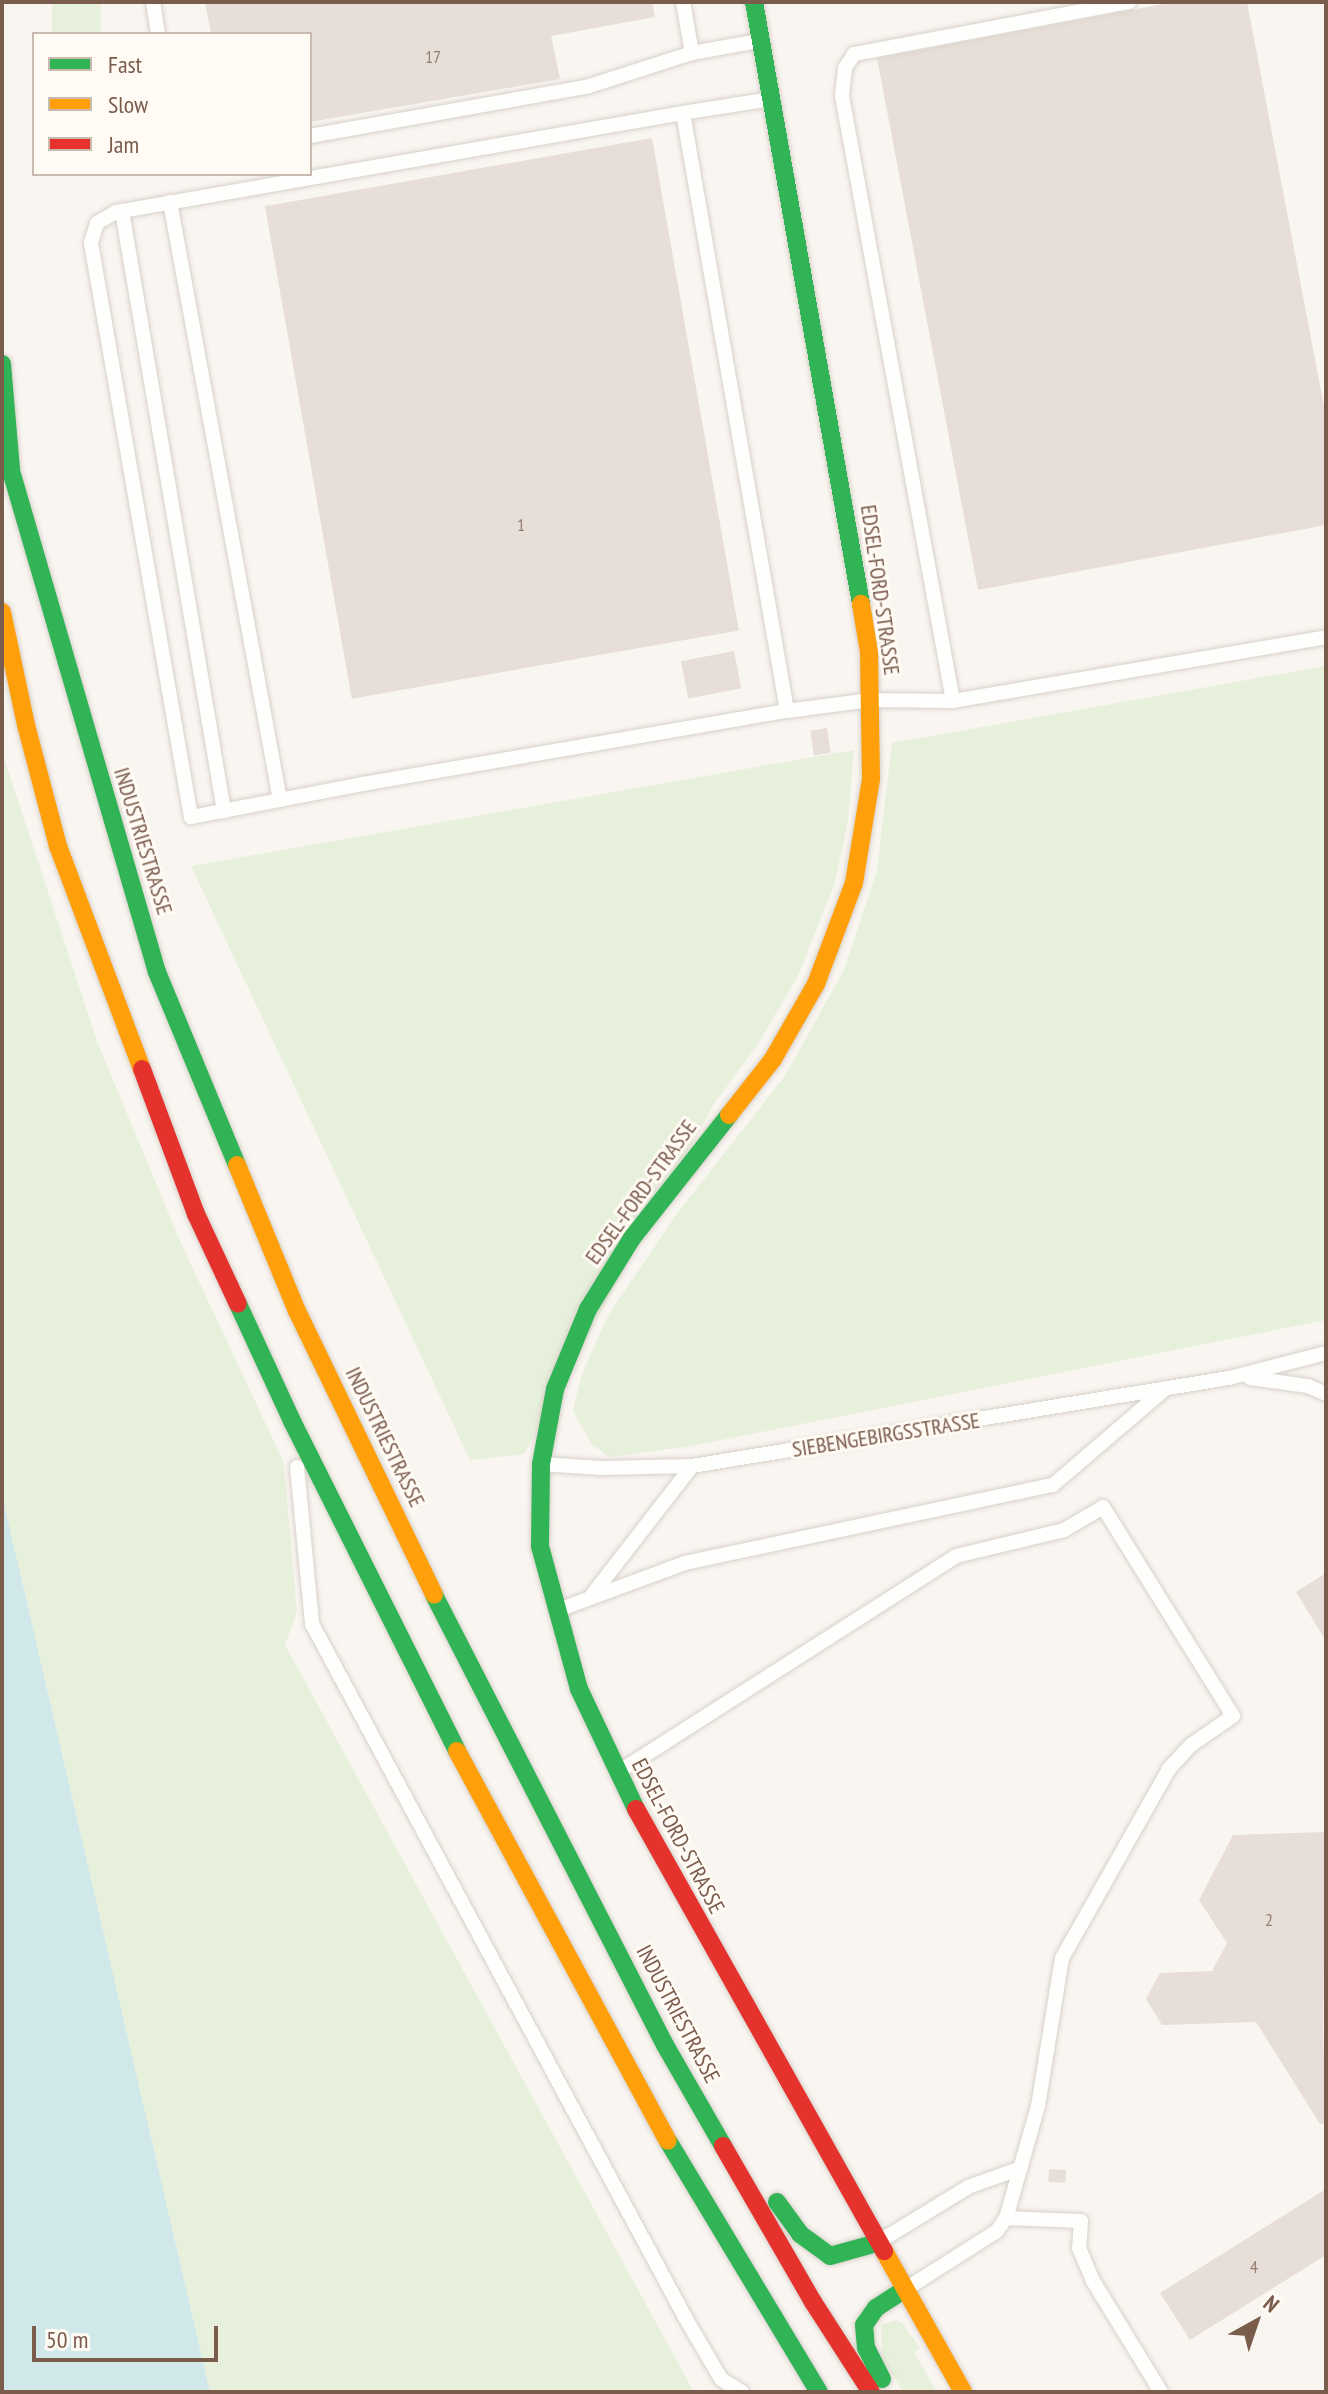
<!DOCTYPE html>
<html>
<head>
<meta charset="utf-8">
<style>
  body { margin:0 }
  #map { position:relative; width:1328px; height:2394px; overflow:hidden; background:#f9f5f0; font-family:"PT Sans Narrow",sans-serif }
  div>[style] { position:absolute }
  .green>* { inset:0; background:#e7f0db; transform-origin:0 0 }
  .water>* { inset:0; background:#d0e8ea }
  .building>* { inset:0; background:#e6ded7; transform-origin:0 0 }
  .roads { filter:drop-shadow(0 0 2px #d7d1cb) drop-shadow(0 0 2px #d7d1cb) }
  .lane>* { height:14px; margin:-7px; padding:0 7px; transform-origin:7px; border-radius:7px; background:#fefefd }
  .fast>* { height:18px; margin:-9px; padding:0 9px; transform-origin:9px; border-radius:9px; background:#30b455 }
  .slow>* { height:18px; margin:-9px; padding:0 9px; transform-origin:9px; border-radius:9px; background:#ff9f0a }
  .jam>* { height:18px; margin:-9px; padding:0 9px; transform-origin:9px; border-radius:9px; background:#e5322d }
  span { translate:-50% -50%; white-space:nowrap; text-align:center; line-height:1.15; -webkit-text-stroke:6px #fffaf3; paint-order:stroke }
  .number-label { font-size:18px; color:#977e72 }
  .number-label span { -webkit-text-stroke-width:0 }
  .street-label { font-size:22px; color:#7a5c4d }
  .frame { position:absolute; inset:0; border:4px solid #7a5c4d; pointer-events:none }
  .legend { position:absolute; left:32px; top:32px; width:280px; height:144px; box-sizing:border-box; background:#fffaf3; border:2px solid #cabbb1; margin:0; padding:10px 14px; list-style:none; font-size:24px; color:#7a5c4d }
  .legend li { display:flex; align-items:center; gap:16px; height:40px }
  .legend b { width:40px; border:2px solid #cabbb1 }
  .north { position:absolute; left:1216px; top:2282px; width:80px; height:80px; -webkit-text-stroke:6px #fffaf3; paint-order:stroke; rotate:40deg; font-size:22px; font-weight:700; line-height:32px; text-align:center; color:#7a5c4d }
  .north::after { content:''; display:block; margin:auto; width:28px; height:36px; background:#7a5c4d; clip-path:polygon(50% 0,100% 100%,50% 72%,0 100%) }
  .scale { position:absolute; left:32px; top:2326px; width:186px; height:36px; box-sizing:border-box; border:4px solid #7a5c4d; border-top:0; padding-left:10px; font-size:24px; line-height:28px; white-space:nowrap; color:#7a5c4d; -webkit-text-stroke:6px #fffaf3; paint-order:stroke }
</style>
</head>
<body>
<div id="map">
  <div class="green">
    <i style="left:52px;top:2px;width:49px;height:32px"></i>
    <i style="clip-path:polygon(1326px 666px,1326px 1320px,691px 1446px,609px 1457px,591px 1443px,573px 1411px,582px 1374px,609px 1314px,676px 1215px,785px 1076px,845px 968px,877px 870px,892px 743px)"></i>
    <i style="clip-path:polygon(854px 750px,848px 821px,835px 882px,799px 974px,756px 1047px,714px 1104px,524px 1454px,470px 1460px,191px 866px)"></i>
    <i style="clip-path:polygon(2px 752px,98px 1044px,180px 1241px,284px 1463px,297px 1612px,285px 1645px,694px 2392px,210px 2392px,2px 1495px)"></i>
    <i style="clip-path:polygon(896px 2320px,902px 2323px,920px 2348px,914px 2352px,937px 2392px,903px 2392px,882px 2357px,881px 2325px)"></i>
  </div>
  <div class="water">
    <i style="clip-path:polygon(2px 1495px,210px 2392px,2px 2392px)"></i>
  </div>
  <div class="building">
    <i style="clip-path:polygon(205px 2px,652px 2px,655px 17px,551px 36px,560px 79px,310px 122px,310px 34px,211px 34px)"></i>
    <i style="clip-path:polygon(1174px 2px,1247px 2px,1326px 417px,1326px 525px,978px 590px,877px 58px)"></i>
    <i style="left:652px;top:138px;width:500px;height:393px;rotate:80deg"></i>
    <i style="left:734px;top:651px;width:38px;height:54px;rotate:79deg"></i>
    <i style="left:827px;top:728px;width:25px;height:17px;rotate:81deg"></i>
    <i style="clip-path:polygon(1326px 1573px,1326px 1641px,1296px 1592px)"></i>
    <i style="clip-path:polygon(1326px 1832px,1323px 2030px,1326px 2123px,1320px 2124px,1256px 2022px,1162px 2025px,1146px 1999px,1160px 1973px,1212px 1971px,1227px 1943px,1199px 1900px,1233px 1835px)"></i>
    <i style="left:1049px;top:2169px;width:17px;height:13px;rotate:3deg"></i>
    <i style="clip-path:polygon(1326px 2189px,1326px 2255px,1190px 2340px,1160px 2293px)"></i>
  </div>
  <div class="roads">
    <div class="lane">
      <i style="left:153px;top:2px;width:32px;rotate:81deg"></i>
      <i style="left:683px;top:2px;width:52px;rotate:80deg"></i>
      <i style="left:771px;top:99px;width:89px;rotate:171deg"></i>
      <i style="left:683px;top:113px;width:607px;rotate:80.13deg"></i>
      <i style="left:787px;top:711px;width:84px;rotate:-7.5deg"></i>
      <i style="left:870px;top:700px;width:83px;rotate:0.7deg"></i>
      <i style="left:953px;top:701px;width:378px;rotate:-9.7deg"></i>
      <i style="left:683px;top:113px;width:576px;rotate:170.1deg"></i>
      <i style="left:116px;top:212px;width:22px;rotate:150deg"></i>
      <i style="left:97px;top:223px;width:21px;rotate:107deg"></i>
      <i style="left:91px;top:243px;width:583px;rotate:80.12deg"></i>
      <i style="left:191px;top:817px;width:175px;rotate:-10.9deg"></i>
      <i style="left:363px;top:784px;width:430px;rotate:-9.8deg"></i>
      <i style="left:310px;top:136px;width:280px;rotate:-10.1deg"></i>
      <i style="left:586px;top:87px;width:111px;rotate:-17.8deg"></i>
      <i style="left:692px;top:53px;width:68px;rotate:-10.2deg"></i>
      <i style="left:170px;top:202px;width:608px;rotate:79.58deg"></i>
      <i style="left:122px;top:211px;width:609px;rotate:80.35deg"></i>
      <i style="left:953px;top:701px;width:615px;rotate:-100.4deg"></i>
      <i style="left:842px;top:96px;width:28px;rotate:-84deg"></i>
      <i style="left:845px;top:68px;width:17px;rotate:-57deg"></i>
      <i style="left:854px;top:54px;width:280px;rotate:-10.7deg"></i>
      <i style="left:1250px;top:1378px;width:59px;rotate:7.9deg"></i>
      <i style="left:1308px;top:1386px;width:20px;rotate:24deg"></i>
      <i style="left:541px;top:1464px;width:60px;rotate:3.8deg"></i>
      <i style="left:601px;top:1468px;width:91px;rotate:-1.3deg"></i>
      <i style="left:692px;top:1466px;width:544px;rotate:-9.31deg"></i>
      <i style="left:1229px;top:1378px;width:100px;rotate:-14.5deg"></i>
      <i style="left:297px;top:1467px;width:158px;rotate:84.5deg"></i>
      <i style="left:312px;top:1624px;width:789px;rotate:61.71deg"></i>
      <i style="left:686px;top:2319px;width:69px;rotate:59.7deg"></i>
      <i style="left:721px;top:2379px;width:25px;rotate:32deg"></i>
      <i style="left:592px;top:1595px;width:163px;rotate:-52.2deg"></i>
      <i style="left:558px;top:1610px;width:135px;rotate:-20.3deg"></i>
      <i style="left:685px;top:1563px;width:376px;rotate:-12deg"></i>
      <i style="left:1053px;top:1485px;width:148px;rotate:-40.6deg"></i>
      <i style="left:617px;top:1773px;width:403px;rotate:-32.6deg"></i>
      <i style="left:956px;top:1556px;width:111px;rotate:-13.5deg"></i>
      <i style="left:1064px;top:1530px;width:45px;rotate:-30.5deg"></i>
      <i style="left:1103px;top:1507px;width:246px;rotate:58.1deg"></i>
      <i style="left:1233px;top:1716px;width:51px;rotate:145.4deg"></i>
      <i style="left:1191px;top:1745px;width:33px;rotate:133deg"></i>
      <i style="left:1169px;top:1769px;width:217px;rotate:119.5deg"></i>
      <i style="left:1062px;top:1958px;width:150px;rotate:99.2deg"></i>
      <i style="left:1038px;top:2106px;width:116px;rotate:105.9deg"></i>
      <i style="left:1006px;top:2218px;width:16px;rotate:125deg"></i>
      <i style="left:997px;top:2231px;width:108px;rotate:147.5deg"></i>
      <i style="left:1006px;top:2218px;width:75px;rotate:2.3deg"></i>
      <i style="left:1081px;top:2221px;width:27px;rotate:94deg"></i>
      <i style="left:1079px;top:2248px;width:36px;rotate:67deg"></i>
      <i style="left:1093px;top:2281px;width:130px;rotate:58.5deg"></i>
      <i style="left:880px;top:2241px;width:103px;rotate:-31.5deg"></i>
      <i style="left:968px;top:2187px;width:56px;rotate:-19.7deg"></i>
    </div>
    <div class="fast">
      <i style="left:754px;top:2px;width:611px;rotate:79.92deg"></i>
      <i style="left:2px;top:364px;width:106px;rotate:85.1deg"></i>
      <i style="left:2px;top:440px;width:554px;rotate:73.76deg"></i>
      <i style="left:157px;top:972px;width:209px;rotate:67.5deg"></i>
      <i style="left:238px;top:1304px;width:131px;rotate:65.2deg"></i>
      <i style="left:293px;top:1423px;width:367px;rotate:63.4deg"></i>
      <i style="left:434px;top:1595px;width:506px;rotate:62.83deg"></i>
      <i style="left:665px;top:2045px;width:116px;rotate:60.1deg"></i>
      <i style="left:636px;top:1809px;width:133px;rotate:-115.4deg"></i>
      <i style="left:579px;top:1689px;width:148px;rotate:-105.3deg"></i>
      <i style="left:540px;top:1546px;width:82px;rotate:-89.3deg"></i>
      <i style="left:541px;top:1464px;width:76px;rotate:-79.4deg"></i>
      <i style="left:555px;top:1389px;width:87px;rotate:-67.6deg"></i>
      <i style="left:588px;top:1309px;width:84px;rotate:-58.2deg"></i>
      <i style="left:632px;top:1238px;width:157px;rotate:-51.7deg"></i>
      <i style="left:668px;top:2141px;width:293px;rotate:59deg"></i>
      <i style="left:777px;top:2202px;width:39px;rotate:54deg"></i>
      <i style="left:800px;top:2234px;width:37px;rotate:36deg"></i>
      <i style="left:830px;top:2256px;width:49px;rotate:-15.5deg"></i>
      <i style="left:882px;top:2379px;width:35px;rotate:-117deg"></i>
      <i style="left:866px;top:2348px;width:23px;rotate:-95deg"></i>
      <i style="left:864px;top:2325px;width:21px;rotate:-55deg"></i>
      <i style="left:876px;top:2308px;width:33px;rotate:-33deg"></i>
    </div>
    <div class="slow">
      <i style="left:2px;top:612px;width:116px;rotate:78deg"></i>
      <i style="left:26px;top:725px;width:125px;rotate:75.2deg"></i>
      <i style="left:58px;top:846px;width:238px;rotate:69.4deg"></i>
      <i style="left:729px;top:1115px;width:71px;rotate:-51.8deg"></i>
      <i style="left:773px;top:1059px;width:86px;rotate:-60.2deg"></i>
      <i style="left:816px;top:984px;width:108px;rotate:-69.4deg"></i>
      <i style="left:854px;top:883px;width:105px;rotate:-80.7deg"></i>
      <i style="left:871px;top:779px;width:127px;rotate:-90.9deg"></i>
      <i style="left:869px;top:652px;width:49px;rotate:-99.5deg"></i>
      <i style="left:237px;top:1165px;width:158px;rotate:67.7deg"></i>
      <i style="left:297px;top:1311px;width:315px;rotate:64.2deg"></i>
      <i style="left:457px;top:1751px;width:443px;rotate:61.6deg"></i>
      <i style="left:884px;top:2251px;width:162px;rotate:60.7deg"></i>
    </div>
    <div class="jam">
      <i style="left:142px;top:1069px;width:155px;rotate:69.6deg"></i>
      <i style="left:196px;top:1214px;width:99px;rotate:65deg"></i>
      <i style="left:636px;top:1809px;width:507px;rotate:60.7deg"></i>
      <i style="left:723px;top:2146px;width:180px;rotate:60deg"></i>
      <i style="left:813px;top:2302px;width:107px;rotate:57.2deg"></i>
    </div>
  </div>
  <div class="number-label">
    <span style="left:433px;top:57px">17</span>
    <span style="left:521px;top:525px">1</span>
    <span style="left:1269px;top:1920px">2</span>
    <span style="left:1254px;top:2267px">4</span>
  </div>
  <div class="street-label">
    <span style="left:880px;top:590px;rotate:82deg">EDSEL-FORD-STRASSE</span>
    <span style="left:143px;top:841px;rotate:73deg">INDUSTRIESTRASSE</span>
    <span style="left:641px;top:1192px;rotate:-54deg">EDSEL-FORD-STRASSE</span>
    <span style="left:886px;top:1435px;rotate:-9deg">SIEBENGEBIRGSSTRASSE</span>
    <span style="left:385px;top:1437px;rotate:64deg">INDUSTRIESTRASSE</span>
    <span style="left:678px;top:1836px;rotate:62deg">EDSEL-FORD-STRASSE</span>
    <span style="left:678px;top:2014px;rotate:62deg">INDUSTRIESTRASSE</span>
  </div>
  <div class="frame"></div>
  <ul class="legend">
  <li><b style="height:10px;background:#30b455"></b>Fast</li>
  <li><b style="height:10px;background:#ff9f0a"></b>Slow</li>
  <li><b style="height:10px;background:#e5322d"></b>Jam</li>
  </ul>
  <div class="north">N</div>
  <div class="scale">50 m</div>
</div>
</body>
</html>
